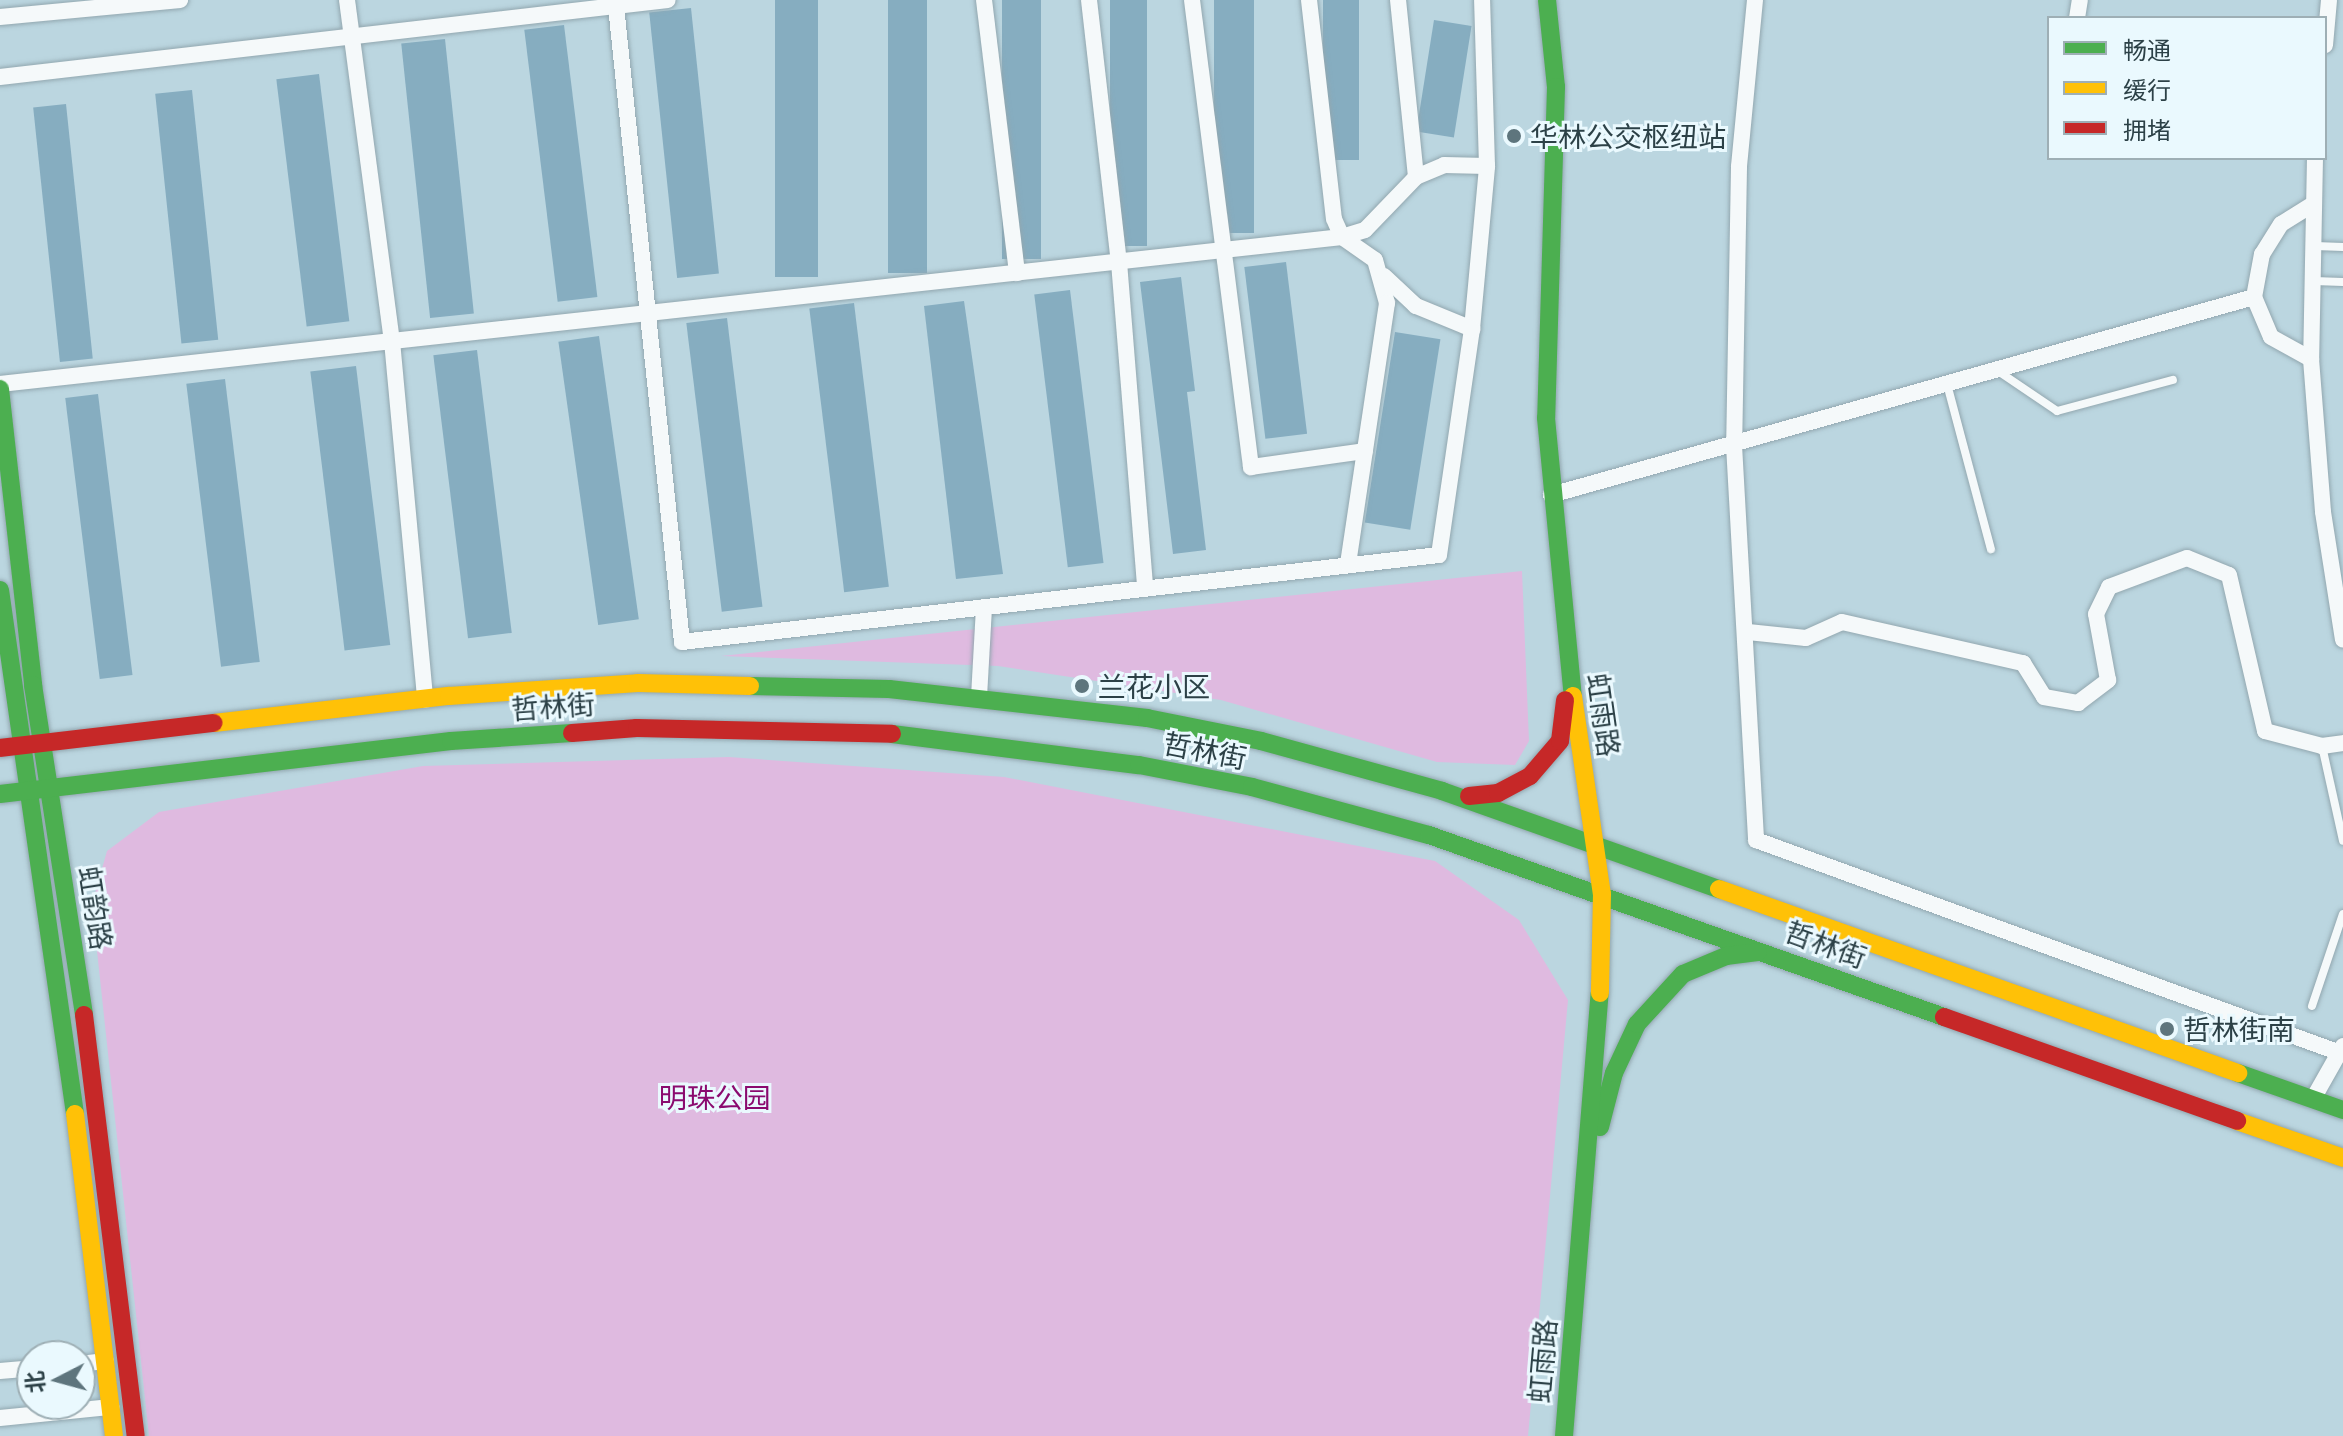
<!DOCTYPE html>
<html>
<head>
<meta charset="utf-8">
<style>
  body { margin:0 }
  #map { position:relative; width:2343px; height:1436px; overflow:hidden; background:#bbd6e0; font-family:"Open Sans","Noto Sans SC",sans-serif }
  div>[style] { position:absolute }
  .green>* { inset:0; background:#dfbae0 }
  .building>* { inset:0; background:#86adc0; transform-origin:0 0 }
  .roads { filter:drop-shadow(0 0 2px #92a7af) drop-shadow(0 0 2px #92a7af) }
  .lane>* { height:8px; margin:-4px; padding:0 4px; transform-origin:4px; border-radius:4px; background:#f5f9fa }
  .street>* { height:16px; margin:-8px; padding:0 8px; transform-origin:8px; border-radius:8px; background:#f5f9fa }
  .fast>* { height:18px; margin:-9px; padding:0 9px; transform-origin:9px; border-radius:9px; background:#4caf50 }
  .slow>* { height:18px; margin:-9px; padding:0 9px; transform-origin:9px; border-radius:9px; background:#ffc107 }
  .jam>* { height:18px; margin:-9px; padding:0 9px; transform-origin:9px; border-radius:9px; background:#c62828 }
  .dots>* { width:22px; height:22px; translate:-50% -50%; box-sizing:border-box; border:4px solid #eaf9fe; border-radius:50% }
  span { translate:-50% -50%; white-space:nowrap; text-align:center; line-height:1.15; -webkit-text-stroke:6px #eaf9fe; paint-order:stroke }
  .poi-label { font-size:28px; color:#2c4147 }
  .left { translate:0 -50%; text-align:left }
  .street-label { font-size:28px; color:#2c4147 }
  .park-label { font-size:28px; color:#8a0a6f }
  .legend { position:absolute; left:2047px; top:16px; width:280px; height:144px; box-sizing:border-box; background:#eaf9fe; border:2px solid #9eafb5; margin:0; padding:10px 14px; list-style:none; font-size:24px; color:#2c4147 }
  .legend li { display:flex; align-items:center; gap:16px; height:40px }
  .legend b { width:40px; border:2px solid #9eafb5 }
  .north { position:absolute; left:16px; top:1340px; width:80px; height:80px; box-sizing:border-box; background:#eaf9fe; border:2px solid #9eafb5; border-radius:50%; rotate:264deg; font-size:22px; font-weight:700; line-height:32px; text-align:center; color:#2c4147 }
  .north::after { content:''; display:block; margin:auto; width:28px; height:36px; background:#5e757d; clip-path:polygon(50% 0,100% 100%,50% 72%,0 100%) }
</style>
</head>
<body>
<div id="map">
  <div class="green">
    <i style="clip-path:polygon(1522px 571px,1529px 741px,1515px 765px,1437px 762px,1221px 700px,998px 666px,721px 656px)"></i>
    <i style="clip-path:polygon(729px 757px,1004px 777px,1435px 861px,1519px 920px,1568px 1000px,1528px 1436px,149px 1436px,92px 904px,107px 851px,159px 812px,423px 766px)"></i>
  </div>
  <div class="building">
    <i style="left:775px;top:0;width:43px;height:277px"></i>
    <i style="left:888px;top:0;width:39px;height:273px"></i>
    <i style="left:1002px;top:0;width:39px;height:259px"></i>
    <i style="left:1110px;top:0;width:37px;height:246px"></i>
    <i style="left:1214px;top:0;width:40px;height:233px"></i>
    <i style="left:1323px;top:0;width:36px;height:160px"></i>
    <i style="left:691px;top:8px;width:267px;height:42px;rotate:84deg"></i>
    <i style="left:1434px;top:20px;width:38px;height:113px;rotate:9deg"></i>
    <i style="left:564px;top:25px;width:274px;height:40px;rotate:83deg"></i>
    <i style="left:445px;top:39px;width:276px;height:44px;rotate:84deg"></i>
    <i style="left:319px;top:74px;width:249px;height:43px;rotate:83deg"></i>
    <i style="left:192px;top:90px;width:251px;height:37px;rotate:84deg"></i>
    <i style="left:66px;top:104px;width:256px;height:33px;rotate:84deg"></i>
    <i style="left:1286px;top:262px;width:173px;height:42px;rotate:83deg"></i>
    <i style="clip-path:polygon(1181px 277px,1195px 391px,1187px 392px,1206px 550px,1173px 554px,1140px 282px)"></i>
    <i style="left:1070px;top:290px;width:275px;height:36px;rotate:83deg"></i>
    <i style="clip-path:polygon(964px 301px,1003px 574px,956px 579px,924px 306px)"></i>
    <i style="left:854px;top:303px;width:286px;height:45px;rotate:83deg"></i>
    <i style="left:727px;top:318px;width:291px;height:41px;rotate:83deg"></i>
    <i style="left:1395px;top:332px;width:46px;height:193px;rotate:9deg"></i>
    <i style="left:599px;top:336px;width:286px;height:41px;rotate:82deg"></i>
    <i style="left:477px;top:350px;width:285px;height:44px;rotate:83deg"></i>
    <i style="left:356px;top:366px;width:281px;height:46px;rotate:83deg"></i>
    <i style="left:225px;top:379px;width:285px;height:39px;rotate:83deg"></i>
    <i style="left:98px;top:394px;width:283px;height:33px;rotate:83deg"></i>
  </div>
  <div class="roads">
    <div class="lane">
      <i style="left:2315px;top:246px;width:28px;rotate:2deg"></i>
      <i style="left:2314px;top:281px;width:29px;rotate:2deg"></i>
      <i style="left:1995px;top:369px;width:75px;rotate:34.1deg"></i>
      <i style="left:2057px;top:411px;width:120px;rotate:-15deg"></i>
      <i style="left:1947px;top:384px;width:171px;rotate:75.1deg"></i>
      <i style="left:2322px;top:746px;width:97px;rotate:77.5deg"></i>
      <i style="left:2312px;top:1006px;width:97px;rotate:-71.4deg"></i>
    </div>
    <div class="street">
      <i style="left:347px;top:0;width:344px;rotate:82.5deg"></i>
      <i style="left:392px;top:341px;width:360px;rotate:84.7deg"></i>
      <i style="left:984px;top:0;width:275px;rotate:83.1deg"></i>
      <i style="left:1089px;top:0;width:264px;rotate:83.5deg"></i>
      <i style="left:1119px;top:262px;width:327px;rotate:85.4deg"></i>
      <i style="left:1192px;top:0;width:471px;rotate:82.8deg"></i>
      <i style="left:1251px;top:467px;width:115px;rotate:-8deg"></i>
      <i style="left:1309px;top:0;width:220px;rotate:83.5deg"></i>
      <i style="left:1334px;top:219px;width:20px;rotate:66deg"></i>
      <i style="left:1342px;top:237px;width:24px;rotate:-17deg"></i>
      <i style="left:1365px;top:230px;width:74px;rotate:-46.1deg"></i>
      <i style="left:1416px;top:177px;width:178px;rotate:-95.8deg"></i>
      <i style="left:1755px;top:0;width:168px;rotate:95.5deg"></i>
      <i style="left:1739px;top:167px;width:278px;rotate:91deg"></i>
      <i style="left:1734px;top:445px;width:396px;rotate:86.8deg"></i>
      <i style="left:1756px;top:840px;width:625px;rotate:20.03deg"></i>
      <i style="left:616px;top:6px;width:639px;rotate:84.08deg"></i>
      <i style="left:682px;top:642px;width:762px;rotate:-6.56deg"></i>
      <i style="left:1439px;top:555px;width:228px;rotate:-81.7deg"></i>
      <i style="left:1472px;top:329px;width:164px;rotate:-84.7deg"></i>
      <i style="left:1487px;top:166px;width:166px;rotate:-91.7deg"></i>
      <i style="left:0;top:17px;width:181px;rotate:-5.4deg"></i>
      <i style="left:2077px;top:18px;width:18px;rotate:-81deg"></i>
      <i style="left:2325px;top:45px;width:45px;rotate:-84.9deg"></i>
      <i style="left:0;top:77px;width:672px;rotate:-6.58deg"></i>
      <i style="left:2315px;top:158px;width:201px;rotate:91.1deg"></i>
      <i style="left:2311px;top:359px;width:153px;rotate:85.5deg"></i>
      <i style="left:2323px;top:512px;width:129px;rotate:81.1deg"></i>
      <i style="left:1416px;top:177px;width:30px;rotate:-23deg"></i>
      <i style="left:1444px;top:165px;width:43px;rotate:1.3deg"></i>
      <i style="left:2310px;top:206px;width:34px;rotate:148deg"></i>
      <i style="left:2281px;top:224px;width:36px;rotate:122deg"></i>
      <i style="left:2262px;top:254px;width:44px;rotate:100.5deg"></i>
      <i style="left:2254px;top:297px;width:43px;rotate:67deg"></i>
      <i style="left:2271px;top:337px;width:46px;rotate:28.8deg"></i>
      <i style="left:1384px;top:276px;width:44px;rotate:43.2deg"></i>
      <i style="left:1416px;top:306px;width:61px;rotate:22.3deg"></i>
      <i style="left:0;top:384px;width:1350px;rotate:-6.25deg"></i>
      <i style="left:1342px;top:237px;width:40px;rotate:34.9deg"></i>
      <i style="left:1375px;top:260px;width:45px;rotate:74.4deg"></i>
      <i style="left:1387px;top:303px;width:264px;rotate:98.5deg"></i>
      <i style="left:1551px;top:495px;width:730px;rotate:-15.73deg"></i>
      <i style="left:1748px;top:632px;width:58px;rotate:5.9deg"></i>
      <i style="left:1806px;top:638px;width:39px;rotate:-24deg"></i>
      <i style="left:1842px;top:622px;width:186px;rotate:12.8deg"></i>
      <i style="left:2023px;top:663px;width:40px;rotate:58deg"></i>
      <i style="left:2044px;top:697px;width:35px;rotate:10deg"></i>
      <i style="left:2078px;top:703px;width:38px;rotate:-37deg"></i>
      <i style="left:2108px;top:680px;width:67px;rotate:-100.3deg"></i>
      <i style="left:2096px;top:614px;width:30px;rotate:-64deg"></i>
      <i style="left:2109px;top:587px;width:83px;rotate:-20.4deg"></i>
      <i style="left:2187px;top:558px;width:45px;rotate:22deg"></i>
      <i style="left:2229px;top:575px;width:160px;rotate:77deg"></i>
      <i style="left:2265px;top:731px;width:59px;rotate:14.7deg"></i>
      <i style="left:2322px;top:746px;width:21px;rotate:-8deg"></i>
      <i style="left:979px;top:697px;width:90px;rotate:-86.8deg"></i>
      <i style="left:2313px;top:1099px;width:61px;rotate:-60.5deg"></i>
      <i style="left:80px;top:1364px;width:26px;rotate:-7deg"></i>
      <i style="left:0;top:1371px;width:32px;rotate:-5deg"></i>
      <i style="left:0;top:1418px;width:112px;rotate:-5.7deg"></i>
    </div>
    <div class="fast">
      <i style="left:1547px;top:0;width:87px;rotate:84.1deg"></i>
      <i style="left:1556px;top:87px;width:331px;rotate:91.7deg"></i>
      <i style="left:1546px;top:418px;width:279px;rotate:84.5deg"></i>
      <i style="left:0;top:389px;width:298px;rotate:83.6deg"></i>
      <i style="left:33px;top:685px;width:334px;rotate:81.2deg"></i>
      <i style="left:0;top:590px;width:529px;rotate:81.85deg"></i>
      <i style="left:750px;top:686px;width:139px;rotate:1.2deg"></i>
      <i style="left:889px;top:689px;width:260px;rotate:6.4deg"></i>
      <i style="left:1147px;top:718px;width:116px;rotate:11.4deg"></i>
      <i style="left:1261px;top:741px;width:188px;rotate:15.4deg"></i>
      <i style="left:1442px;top:791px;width:294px;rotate:19.5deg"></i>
      <i style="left:892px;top:734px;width:249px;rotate:7.2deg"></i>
      <i style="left:1139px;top:765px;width:115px;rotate:11deg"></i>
      <i style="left:1252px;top:787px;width:183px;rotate:15.2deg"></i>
      <i style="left:1429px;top:835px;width:546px;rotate:19.46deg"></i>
      <i style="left:0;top:794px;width:454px;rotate:-6.7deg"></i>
      <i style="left:451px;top:741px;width:121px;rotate:-3.8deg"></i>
      <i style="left:2238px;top:1073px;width:111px;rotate:19.4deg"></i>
      <i style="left:1600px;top:1127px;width:56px;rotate:-75.5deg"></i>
      <i style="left:1614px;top:1073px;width:54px;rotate:-64.9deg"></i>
      <i style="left:1637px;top:1024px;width:68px;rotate:-47.4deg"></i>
      <i style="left:1683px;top:974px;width:47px;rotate:-22.7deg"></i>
      <i style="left:1726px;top:956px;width:32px;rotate:-7deg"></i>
      <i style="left:1564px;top:1436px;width:444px;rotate:-85.4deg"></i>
    </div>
    <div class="slow">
      <i style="left:1573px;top:696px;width:200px;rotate:81.7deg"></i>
      <i style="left:1602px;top:894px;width:99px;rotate:91.2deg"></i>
      <i style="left:214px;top:723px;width:237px;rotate:-6.6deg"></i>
      <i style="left:449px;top:696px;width:189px;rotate:-3.9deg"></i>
      <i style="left:638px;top:683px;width:112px;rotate:1.5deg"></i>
      <i style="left:1719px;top:889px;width:551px;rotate:19.52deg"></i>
      <i style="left:75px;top:1114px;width:324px;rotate:83.1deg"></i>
      <i style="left:2237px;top:1121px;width:112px;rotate:19.2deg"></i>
    </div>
    <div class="jam">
      <i style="left:572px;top:733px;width:65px;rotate:-4.4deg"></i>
      <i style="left:637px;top:728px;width:255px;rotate:1.3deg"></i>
      <i style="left:0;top:748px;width:215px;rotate:-6.7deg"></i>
      <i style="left:1469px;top:796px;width:29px;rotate:-6deg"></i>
      <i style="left:1498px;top:793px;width:36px;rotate:-28deg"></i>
      <i style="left:1530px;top:776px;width:46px;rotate:-49.4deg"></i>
      <i style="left:1560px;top:741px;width:41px;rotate:-83deg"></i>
      <i style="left:84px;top:1015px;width:424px;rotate:83deg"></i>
      <i style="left:1944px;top:1017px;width:311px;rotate:19.5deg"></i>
    </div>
  </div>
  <div class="dots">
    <i style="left:1514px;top:136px;background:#5e757d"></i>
    <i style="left:1082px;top:686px;background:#5e757d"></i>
    <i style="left:2167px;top:1029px;background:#5e757d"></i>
  </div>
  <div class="poi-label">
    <span class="left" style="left:1530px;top:136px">华林公交枢纽站</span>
    <span class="left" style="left:1098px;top:686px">兰花小区</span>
    <span class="left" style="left:2183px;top:1029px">哲林街南</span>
  </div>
  <div class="street-label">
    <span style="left:553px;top:706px;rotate:-4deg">哲林街</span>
    <span style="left:1604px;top:715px;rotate:82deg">虹雨路</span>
    <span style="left:1205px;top:750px;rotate:11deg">哲林街</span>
    <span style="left:96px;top:908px;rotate:81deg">虹韵路</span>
    <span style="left:1826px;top:944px;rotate:20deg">哲林街</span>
    <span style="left:1542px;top:1361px;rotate:-85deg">虹雨路</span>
  </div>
  <div class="park-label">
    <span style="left:715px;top:1097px">明珠公园</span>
  </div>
  <ul class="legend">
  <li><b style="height:10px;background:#4caf50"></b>畅通</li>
  <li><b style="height:10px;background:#ffc107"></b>缓行</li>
  <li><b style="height:10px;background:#c62828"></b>拥堵</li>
  </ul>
  <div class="north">北</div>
</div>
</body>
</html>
